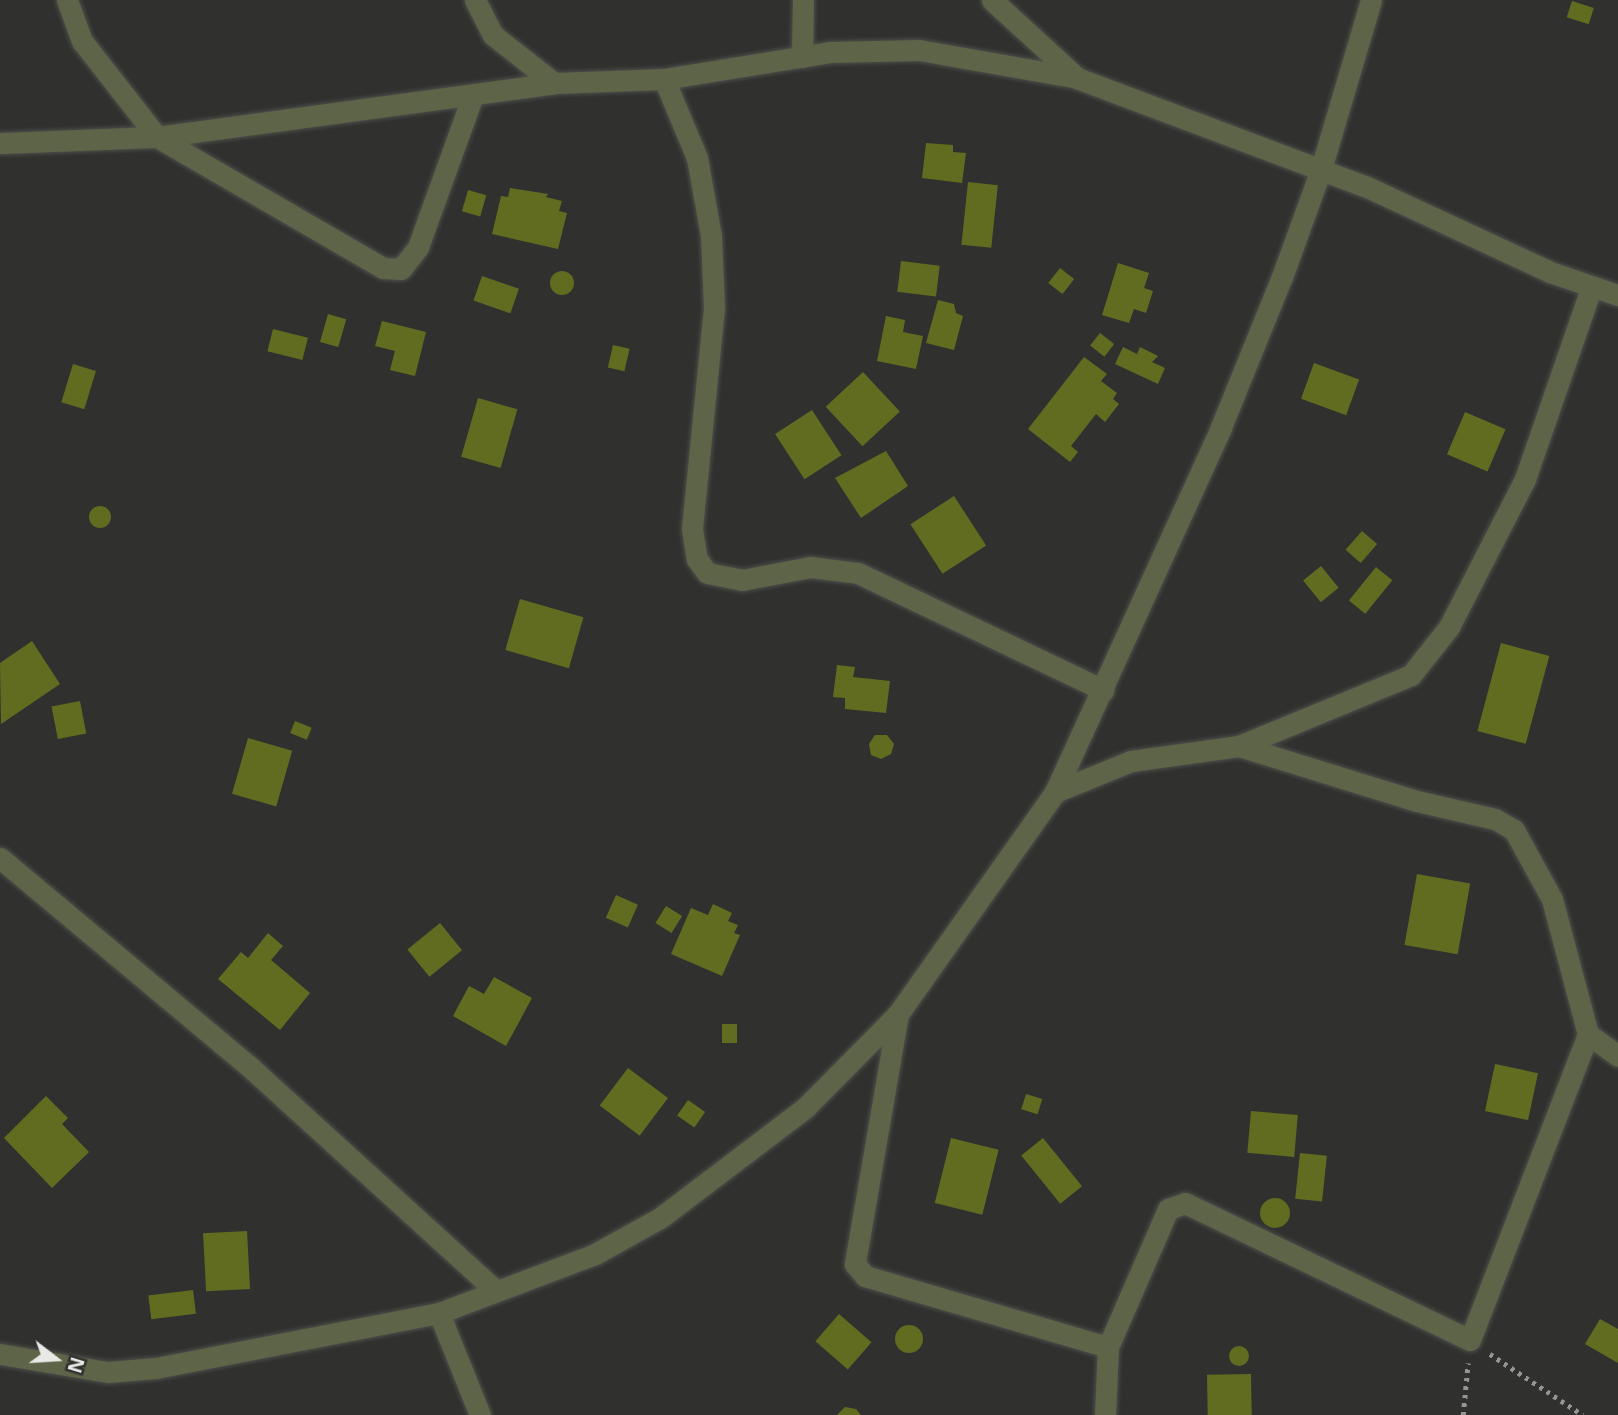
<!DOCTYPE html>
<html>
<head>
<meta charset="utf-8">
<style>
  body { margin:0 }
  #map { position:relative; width:1618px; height:1415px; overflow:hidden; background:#30312e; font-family:"Open Sans",sans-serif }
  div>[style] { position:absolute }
  .building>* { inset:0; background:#616c21; transform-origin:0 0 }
  .round { border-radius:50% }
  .path>* { height:4.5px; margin-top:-2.25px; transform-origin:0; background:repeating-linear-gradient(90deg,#959593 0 3.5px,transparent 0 8.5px) }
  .roads { filter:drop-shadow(0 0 2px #4d4e4b) drop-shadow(0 0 2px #4d4e4b) }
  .street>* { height:21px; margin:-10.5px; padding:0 10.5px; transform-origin:10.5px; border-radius:10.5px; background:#5e6447 }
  span { translate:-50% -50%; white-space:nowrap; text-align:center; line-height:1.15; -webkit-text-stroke:6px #30312e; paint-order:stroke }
  .north { position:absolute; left:21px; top:1324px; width:70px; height:70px; -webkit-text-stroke:5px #30312e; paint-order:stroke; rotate:107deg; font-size:19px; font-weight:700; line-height:28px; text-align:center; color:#e8e8e6 }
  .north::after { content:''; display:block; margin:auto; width:24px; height:32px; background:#e8e8e6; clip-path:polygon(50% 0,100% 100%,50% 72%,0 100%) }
</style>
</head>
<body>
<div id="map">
  <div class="building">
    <i style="left:1572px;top:1px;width:23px;height:17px;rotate:18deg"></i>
    <i style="clip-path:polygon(926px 143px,953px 145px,953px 152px,966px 153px,962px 183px,922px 178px)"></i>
    <i style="left:968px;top:182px;width:30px;height:63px;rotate:6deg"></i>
    <i style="clip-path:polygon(510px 188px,548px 194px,546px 197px,562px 201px,559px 211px,567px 213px,558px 249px,492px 234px,501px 196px,508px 197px)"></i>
    <i style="left:468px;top:190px;width:19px;height:22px;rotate:16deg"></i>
    <i style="left:901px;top:261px;width:39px;height:31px;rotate:7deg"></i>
    <i style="clip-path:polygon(1118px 263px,1149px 273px,1144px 288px,1153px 291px,1146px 313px,1134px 309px,1129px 323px,1102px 315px)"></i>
    <i style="left:1060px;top:268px;width:18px;height:19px;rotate:38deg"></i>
    <i class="round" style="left:550px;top:271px;width:24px;height:24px"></i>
    <i style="left:482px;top:276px;width:39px;height:26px;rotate:19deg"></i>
    <i style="clip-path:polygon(938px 300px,954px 304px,956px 313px,963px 316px,954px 350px,926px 343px)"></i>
    <i style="left:328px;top:314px;width:19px;height:29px;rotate:16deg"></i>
    <i style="clip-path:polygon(886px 316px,905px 320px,903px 332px,923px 336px,916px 369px,877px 361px)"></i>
    <i style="clip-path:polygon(382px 321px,426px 332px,415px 376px,390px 370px,395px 351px,375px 346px)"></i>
    <i style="left:273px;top:329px;width:36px;height:23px;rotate:14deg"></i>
    <i style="left:1100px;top:333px;width:18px;height:16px;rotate:38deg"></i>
    <i style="left:613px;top:345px;width:17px;height:23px;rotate:13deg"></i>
    <i style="clip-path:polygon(1123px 347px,1137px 354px,1140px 347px,1158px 356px,1152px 362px,1165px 368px,1158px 384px,1115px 364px)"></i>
    <i style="clip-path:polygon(1084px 357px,1107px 374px,1101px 381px,1117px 393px,1113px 399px,1119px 404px,1105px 422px,1096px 414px,1071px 446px,1078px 452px,1070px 462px,1028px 429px)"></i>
    <i style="left:1314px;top:363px;width:48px;height:38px;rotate:20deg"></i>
    <i style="left:73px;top:364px;width:24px;height:40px;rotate:17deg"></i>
    <i style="left:863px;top:372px;width:54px;height:51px;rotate:47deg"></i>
    <i style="left:478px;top:398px;width:41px;height:61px;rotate:16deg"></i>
    <i style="left:812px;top:410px;width:54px;height:44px;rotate:57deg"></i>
    <i style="left:1465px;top:412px;width:44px;height:46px;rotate:23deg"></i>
    <i style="clip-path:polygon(886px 451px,908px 486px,861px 518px,835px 478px)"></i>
    <i style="left:954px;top:496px;width:59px;height:52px;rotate:57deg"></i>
    <i class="round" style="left:89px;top:506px;width:22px;height:22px"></i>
    <i style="left:1362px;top:531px;width:20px;height:25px;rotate:41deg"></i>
    <i style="left:1321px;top:566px;width:28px;height:23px;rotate:51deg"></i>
    <i style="left:1376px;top:567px;width:21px;height:43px;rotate:39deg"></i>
    <i style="left:520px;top:599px;width:66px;height:53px;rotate:16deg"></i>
    <i style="clip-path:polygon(32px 641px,60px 684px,1px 724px,0 663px)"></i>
    <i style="left:1501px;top:643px;width:50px;height:91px;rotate:15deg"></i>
    <i style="clip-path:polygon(837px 665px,855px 667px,853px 677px,890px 681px,886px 713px,845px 709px,845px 698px,833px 697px)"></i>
    <i style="left:80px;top:701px;width:33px;height:29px;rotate:79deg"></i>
    <i style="left:295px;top:721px;width:18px;height:13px;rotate:22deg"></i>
    <i style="clip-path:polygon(875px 735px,887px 735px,894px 744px,891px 754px,881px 759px,871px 755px,869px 744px)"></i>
    <i style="left:248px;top:738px;width:46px;height:58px;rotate:16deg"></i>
    <i style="left:1417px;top:874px;width:54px;height:72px;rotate:10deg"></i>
    <i style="left:616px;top:895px;width:24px;height:25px;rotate:24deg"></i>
    <i style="clip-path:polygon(713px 904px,732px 913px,728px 921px,738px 925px,734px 933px,740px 935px,722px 976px,671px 954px,691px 908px,708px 915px)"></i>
    <i style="left:666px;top:906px;width:19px;height:20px;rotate:32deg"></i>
    <i style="left:440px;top:923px;width:35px;height:42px;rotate:51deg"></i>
    <i style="clip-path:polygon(268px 933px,283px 946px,271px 960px,310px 993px,280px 1030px,218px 979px,241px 952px,248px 958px)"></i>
    <i style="clip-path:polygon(494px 977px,532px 998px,506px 1046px,453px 1016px,469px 986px,484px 994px)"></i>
    <i style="left:722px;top:1024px;width:15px;height:19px"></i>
    <i style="left:1495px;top:1064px;width:44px;height:48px;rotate:12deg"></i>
    <i style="left:628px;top:1068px;width:50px;height:47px;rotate:37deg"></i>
    <i style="left:1026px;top:1094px;width:17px;height:16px;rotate:17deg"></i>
    <i style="clip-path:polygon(46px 1096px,68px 1118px,62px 1124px,89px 1152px,52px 1188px,4px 1138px)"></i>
    <i style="left:688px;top:1100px;width:21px;height:19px;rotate:35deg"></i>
    <i style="left:1251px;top:1111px;width:47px;height:42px;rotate:5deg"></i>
    <i style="left:951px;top:1138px;width:49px;height:67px;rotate:14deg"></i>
    <i style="left:1043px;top:1138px;width:62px;height:28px;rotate:51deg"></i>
    <i style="left:1300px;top:1153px;width:27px;height:46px;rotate:6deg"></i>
    <i class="round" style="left:1260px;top:1198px;width:30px;height:30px"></i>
    <i style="left:247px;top:1231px;width:58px;height:44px;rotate:87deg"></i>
    <i style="left:193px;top:1290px;width:24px;height:45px;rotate:83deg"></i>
    <i style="left:839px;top:1314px;width:43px;height:36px;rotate:41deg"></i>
    <i style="clip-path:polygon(1600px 1319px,1618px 1329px,1618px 1363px,1585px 1344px)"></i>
    <i class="round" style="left:895px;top:1325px;width:28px;height:28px"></i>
    <i class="round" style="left:1229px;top:1346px;width:20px;height:20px"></i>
    <i style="left:1251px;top:1374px;width:41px;height:44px;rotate:89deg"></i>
    <i style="clip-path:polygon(845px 1407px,856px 1409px,861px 1415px,837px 1415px)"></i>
  </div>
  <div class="path">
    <i style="left:1490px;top:1354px;width:111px;rotate:33.3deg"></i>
    <i style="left:1463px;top:1415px;width:52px;rotate:-84.5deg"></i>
  </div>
  <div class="roads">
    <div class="street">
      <i style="left:67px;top:0;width:44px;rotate:69.9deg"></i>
      <i style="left:82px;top:41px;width:122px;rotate:52deg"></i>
      <i style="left:157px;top:137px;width:261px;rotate:30.1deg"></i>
      <i style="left:383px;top:268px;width:18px;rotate:3deg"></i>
      <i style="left:401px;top:269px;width:28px;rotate:-52deg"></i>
      <i style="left:418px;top:247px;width:162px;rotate:-70.1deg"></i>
      <i style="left:475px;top:0;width:39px;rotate:63deg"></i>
      <i style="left:493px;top:35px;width:78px;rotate:38.2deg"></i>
      <i style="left:992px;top:0;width:115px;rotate:42.5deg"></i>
      <i style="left:802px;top:57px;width:57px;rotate:-89deg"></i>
      <i style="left:664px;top:79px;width:86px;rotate:67.3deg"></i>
      <i style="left:697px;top:158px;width:79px;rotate:79.8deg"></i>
      <i style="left:711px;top:236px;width:72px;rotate:87.6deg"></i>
      <i style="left:714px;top:308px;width:222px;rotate:95.7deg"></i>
      <i style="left:692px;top:529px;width:30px;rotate:81deg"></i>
      <i style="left:697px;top:559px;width:17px;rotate:54deg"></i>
      <i style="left:707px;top:573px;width:36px;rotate:11deg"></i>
      <i style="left:742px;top:580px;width:69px;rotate:-10.8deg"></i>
      <i style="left:810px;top:567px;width:48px;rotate:7.1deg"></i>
      <i style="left:858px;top:573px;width:272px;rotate:25.5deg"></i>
      <i style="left:0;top:143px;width:157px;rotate:-2.2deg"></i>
      <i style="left:157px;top:137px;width:401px;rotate:-7.7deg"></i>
      <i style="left:554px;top:83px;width:110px;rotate:-2.1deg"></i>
      <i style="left:664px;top:79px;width:168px;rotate:-9.2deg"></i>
      <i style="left:830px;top:52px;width:89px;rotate:-1.3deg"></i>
      <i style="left:919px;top:50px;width:160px;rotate:10deg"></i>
      <i style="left:1077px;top:78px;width:308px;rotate:20.6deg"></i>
      <i style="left:1365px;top:186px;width:204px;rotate:24.9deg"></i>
      <i style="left:1550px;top:272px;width:72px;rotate:18.7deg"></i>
      <i style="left:1239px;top:746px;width:186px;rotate:-22.4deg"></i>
      <i style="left:1411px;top:675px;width:61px;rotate:-51.6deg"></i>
      <i style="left:1449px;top:627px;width:166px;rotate:-62.8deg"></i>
      <i style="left:1525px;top:479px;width:202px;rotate:-70.9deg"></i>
      <i style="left:1055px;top:792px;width:82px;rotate:-22.2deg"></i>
      <i style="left:1131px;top:761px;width:109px;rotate:-7.9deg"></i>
      <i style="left:1239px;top:746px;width:186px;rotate:17.2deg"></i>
      <i style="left:1417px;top:801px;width:80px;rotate:13deg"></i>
      <i style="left:1495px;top:819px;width:22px;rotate:30deg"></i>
      <i style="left:1514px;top:830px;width:79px;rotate:61.2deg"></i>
      <i style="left:1552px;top:899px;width:140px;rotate:75.1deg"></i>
      <i style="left:0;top:858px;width:326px;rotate:39.9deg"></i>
      <i style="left:250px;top:1067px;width:333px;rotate:42.3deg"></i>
      <i style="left:898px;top:1014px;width:254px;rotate:99.8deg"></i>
      <i style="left:855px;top:1264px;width:16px;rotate:50deg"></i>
      <i style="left:865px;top:1276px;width:253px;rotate:16.3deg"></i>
      <i style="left:1108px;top:1347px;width:150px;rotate:-66.5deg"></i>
      <i style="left:1168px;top:1209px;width:18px;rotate:-19deg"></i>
      <i style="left:1185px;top:1203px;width:316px;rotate:25.7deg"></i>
      <i style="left:1470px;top:1340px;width:328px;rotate:-68.9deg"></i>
      <i style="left:1588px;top:1034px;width:37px;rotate:36deg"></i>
      <i style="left:439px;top:1313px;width:110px;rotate:68.1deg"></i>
      <i style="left:0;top:1354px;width:109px;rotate:9.5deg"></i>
      <i style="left:108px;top:1372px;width:48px;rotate:-4.8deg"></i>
      <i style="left:156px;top:1368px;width:288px;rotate:-11deg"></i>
      <i style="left:439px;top:1313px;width:167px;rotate:-20.7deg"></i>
      <i style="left:595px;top:1254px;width:74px;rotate:-29deg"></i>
      <i style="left:660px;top:1218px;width:182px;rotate:-37.2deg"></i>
      <i style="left:805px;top:1108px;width:132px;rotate:-45.3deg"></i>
      <i style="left:898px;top:1014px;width:272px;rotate:-54.7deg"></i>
      <i style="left:1055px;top:792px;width:401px;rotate:-65.5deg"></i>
      <i style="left:1221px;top:427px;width:162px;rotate:-67.9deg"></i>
      <i style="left:1282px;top:277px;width:115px;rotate:-70.1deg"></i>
      <i style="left:1321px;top:169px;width:176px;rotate:-73.5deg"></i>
      <i style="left:1105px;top:1415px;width:68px;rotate:-87.5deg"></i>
    </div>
  </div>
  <div class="north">N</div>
</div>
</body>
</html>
